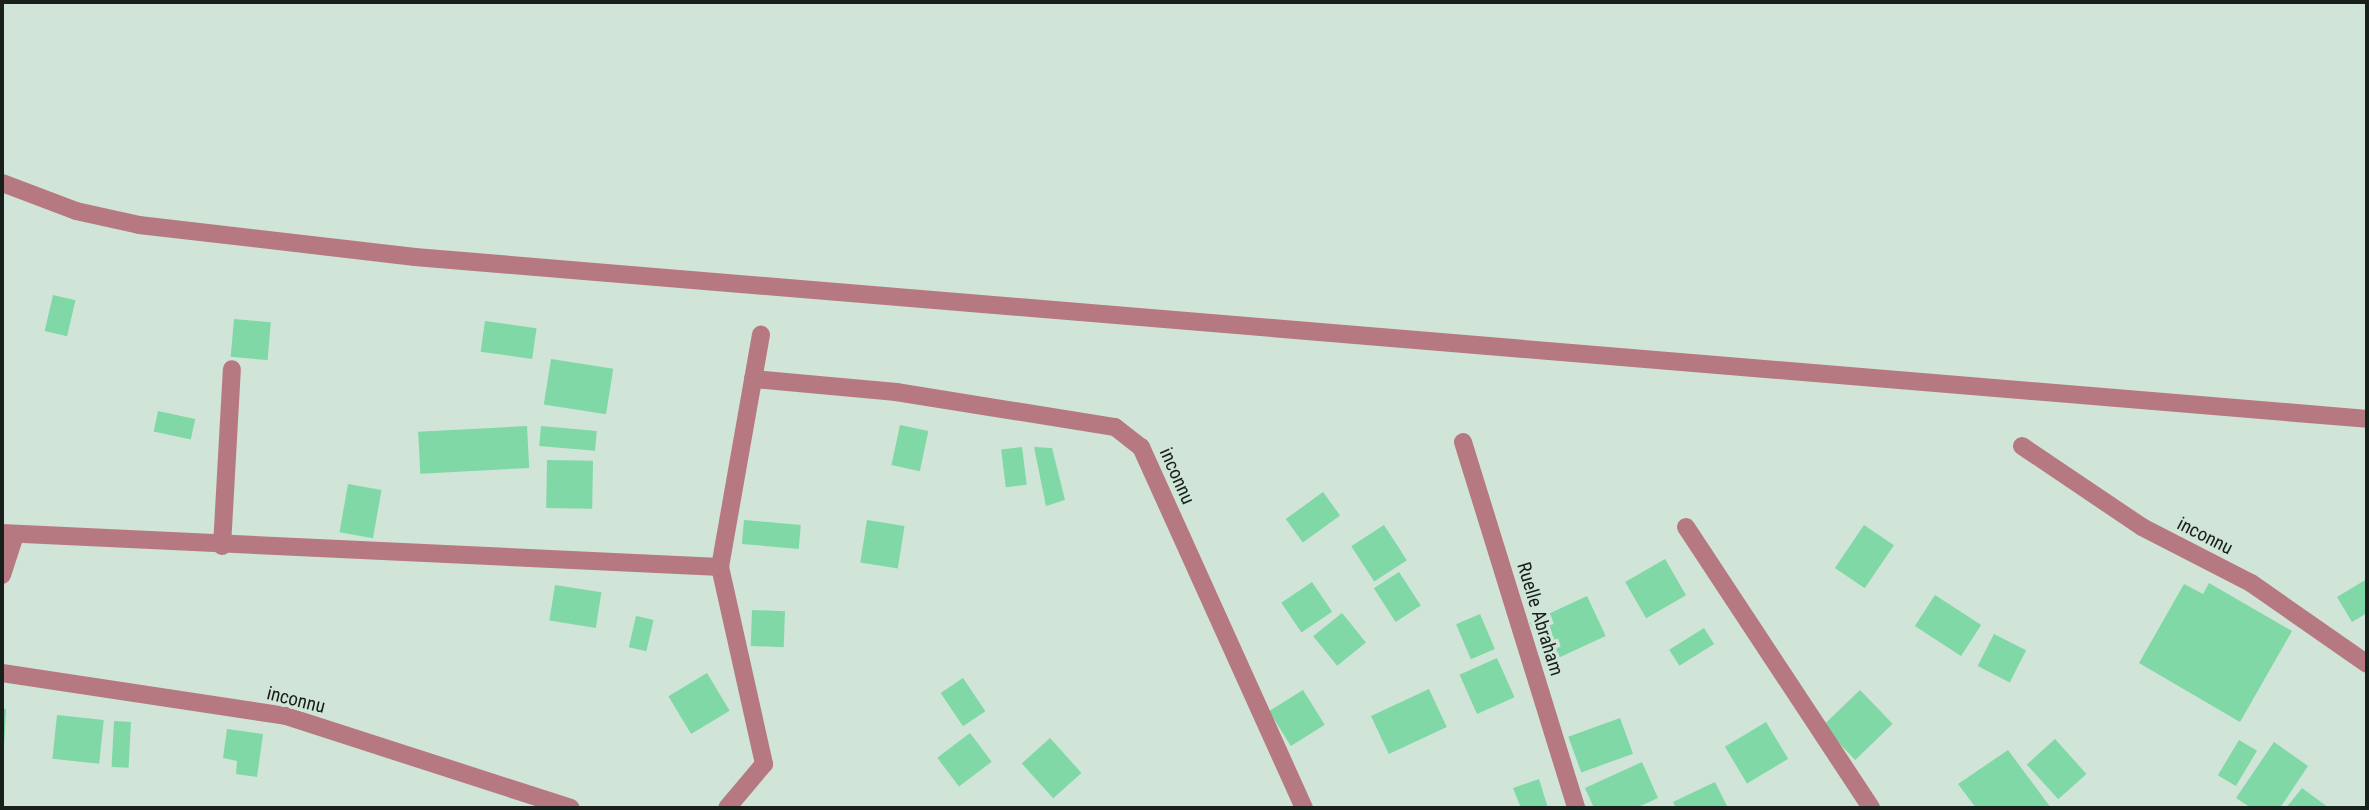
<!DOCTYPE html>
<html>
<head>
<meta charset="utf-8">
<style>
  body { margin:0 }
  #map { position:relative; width:2369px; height:810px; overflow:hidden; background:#d0e5d7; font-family:"Roboto Condensed",sans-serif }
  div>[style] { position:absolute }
  .building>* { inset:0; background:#7fd8a5; transform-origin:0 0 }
  .service>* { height:18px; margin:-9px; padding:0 9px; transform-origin:9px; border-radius:9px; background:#b77981 }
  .minor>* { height:18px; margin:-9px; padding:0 9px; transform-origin:9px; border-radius:9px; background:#b77981 }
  span { translate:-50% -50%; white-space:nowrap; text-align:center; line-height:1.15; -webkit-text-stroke:7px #d0e5d7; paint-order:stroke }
  .street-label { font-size:19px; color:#18201b }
  .frame { position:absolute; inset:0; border:4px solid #18201b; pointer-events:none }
</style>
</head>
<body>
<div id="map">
  <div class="building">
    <i style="left:53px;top:295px;width:23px;height:37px;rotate:13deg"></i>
    <i style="left:234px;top:319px;width:37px;height:38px;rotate:5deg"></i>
    <i style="left:485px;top:321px;width:52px;height:31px;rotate:8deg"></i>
    <i style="left:551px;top:359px;width:63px;height:46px;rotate:9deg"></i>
    <i style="left:158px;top:411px;width:38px;height:21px;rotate:12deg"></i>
    <i style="left:900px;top:425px;width:29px;height:41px;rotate:12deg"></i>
    <i style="left:527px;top:426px;width:42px;height:109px;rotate:87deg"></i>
    <i style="left:541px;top:426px;width:56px;height:20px;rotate:5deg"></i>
    <i style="left:1022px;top:447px;width:38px;height:21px;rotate:83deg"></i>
    <i style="clip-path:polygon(1034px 447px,1052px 448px,1065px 500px,1046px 506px)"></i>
    <i style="left:547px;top:460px;width:46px;height:48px;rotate:1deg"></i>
    <i style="left:348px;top:484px;width:34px;height:49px;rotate:10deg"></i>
    <i style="left:1323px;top:492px;width:29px;height:46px;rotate:54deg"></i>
    <i style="left:744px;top:520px;width:57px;height:24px;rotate:5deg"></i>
    <i style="left:867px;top:520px;width:38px;height:43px;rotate:9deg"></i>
    <i style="left:1384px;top:525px;width:42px;height:39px;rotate:57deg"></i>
    <i style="left:1864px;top:525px;width:36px;height:52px;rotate:34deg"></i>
    <i style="left:1665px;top:559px;width:42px;height:46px;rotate:60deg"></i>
    <i style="left:1399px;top:572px;width:40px;height:30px;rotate:57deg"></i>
    <i style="clip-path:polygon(2367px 579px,2367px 613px,2352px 622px,2337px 597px)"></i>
    <i style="left:1312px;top:582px;width:36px;height:37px;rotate:56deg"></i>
    <i style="clip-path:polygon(2209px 583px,2292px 631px,2240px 722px,2139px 663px,2184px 584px,2203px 594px)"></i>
    <i style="left:555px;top:585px;width:47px;height:36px;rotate:9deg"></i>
    <i style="left:1935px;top:595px;width:55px;height:37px;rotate:33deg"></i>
    <i style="left:1587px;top:596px;width:44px;height:63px;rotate:65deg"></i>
    <i style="left:752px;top:610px;width:33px;height:36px;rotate:2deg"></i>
    <i style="left:1342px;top:613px;width:38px;height:37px;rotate:51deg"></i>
    <i style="left:1480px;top:614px;width:38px;height:26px;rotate:67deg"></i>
    <i style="left:636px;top:616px;width:18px;height:32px;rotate:13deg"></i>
    <i style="left:1704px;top:628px;width:19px;height:41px;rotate:58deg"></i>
    <i style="left:1994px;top:634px;width:36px;height:36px;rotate:27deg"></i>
    <i style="left:1497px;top:658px;width:43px;height:41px;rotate:66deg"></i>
    <i style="left:707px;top:673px;width:44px;height:45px;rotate:59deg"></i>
    <i style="left:963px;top:678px;width:40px;height:27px;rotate:56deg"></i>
    <i style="left:1429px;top:689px;width:42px;height:64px;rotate:65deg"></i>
    <i style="left:1303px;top:690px;width:41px;height:40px;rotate:58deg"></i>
    <i style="left:1860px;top:690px;width:47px;height:52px;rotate:46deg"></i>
    <i style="clip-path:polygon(2px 709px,6px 709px,4px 748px,2px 748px)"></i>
    <i style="left:57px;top:715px;width:47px;height:44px;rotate:6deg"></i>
    <i style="left:1620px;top:718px;width:38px;height:55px;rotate:70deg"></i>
    <i style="left:114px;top:721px;width:17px;height:46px;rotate:3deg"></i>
    <i style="left:1766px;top:722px;width:43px;height:48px;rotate:59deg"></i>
    <i style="clip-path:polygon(227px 729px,263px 734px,257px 777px,236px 774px,237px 761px,223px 758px)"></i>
    <i style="left:970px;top:733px;width:36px;height:41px;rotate:53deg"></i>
    <i style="left:1050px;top:738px;width:47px;height:38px;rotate:48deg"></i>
    <i style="left:2055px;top:739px;width:47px;height:38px;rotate:48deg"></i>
    <i style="left:2239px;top:740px;width:21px;height:41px;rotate:31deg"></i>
    <i style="clip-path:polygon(2274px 742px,2308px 766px,2280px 808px,2251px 808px,2236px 798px)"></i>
    <i style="clip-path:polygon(2008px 750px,2051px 808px,1976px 808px,1958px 784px)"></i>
    <i style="clip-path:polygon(1642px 762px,1658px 798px,1636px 808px,1594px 808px,1585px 788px)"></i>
    <i style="clip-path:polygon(1539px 779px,1548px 808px,1521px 808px,1513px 788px)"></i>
    <i style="clip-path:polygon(1715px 782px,1728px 808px,1676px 808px,1673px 802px)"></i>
    <i style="clip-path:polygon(2302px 788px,2329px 808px,2286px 808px)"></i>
  </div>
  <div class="service">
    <i style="left:2px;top:183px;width:79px;rotate:20.7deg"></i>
    <i style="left:76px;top:211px;width:65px;rotate:12.5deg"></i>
    <i style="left:139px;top:225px;width:278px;rotate:6.6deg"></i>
    <i style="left:415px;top:257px;width:1959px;rotate:4.74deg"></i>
  </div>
  <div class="minor">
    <i style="left:753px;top:379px;width:144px;rotate:5.2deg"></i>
    <i style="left:896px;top:392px;width:222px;rotate:9.1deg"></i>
    <i style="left:1115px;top:427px;width:33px;rotate:38deg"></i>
    <i style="left:1141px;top:447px;width:396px;rotate:65.7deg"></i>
    <i style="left:1463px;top:442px;width:383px;rotate:72.8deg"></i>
    <i style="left:2022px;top:446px;width:145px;rotate:34deg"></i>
    <i style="left:2142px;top:527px;width:123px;rotate:27.2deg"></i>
    <i style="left:2251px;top:583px;width:141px;rotate:34.9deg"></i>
    <i style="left:1686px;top:527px;width:336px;rotate:56.6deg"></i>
    <i style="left:2px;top:533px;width:719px;rotate:2.71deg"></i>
    <i style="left:720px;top:567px;width:202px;rotate:77.4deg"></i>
    <i style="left:764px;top:764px;width:57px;rotate:130.1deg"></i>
    <i style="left:222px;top:546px;width:177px;rotate:-86.8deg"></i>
    <i style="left:720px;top:567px;width:236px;rotate:-80deg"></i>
    <i style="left:2px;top:575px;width:40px;rotate:-72deg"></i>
    <i style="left:2px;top:673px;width:287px;rotate:8.6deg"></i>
    <i style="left:286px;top:716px;width:299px;rotate:17.9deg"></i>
  </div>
  <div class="street-label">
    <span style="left:1177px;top:476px;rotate:66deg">inconnu</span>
    <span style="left:2205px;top:536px;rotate:27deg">inconnu</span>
    <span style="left:1540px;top:619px;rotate:73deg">Ruelle Abraham</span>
    <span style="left:296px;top:700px;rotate:14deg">inconnu</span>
  </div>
  <div class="frame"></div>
</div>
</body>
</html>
